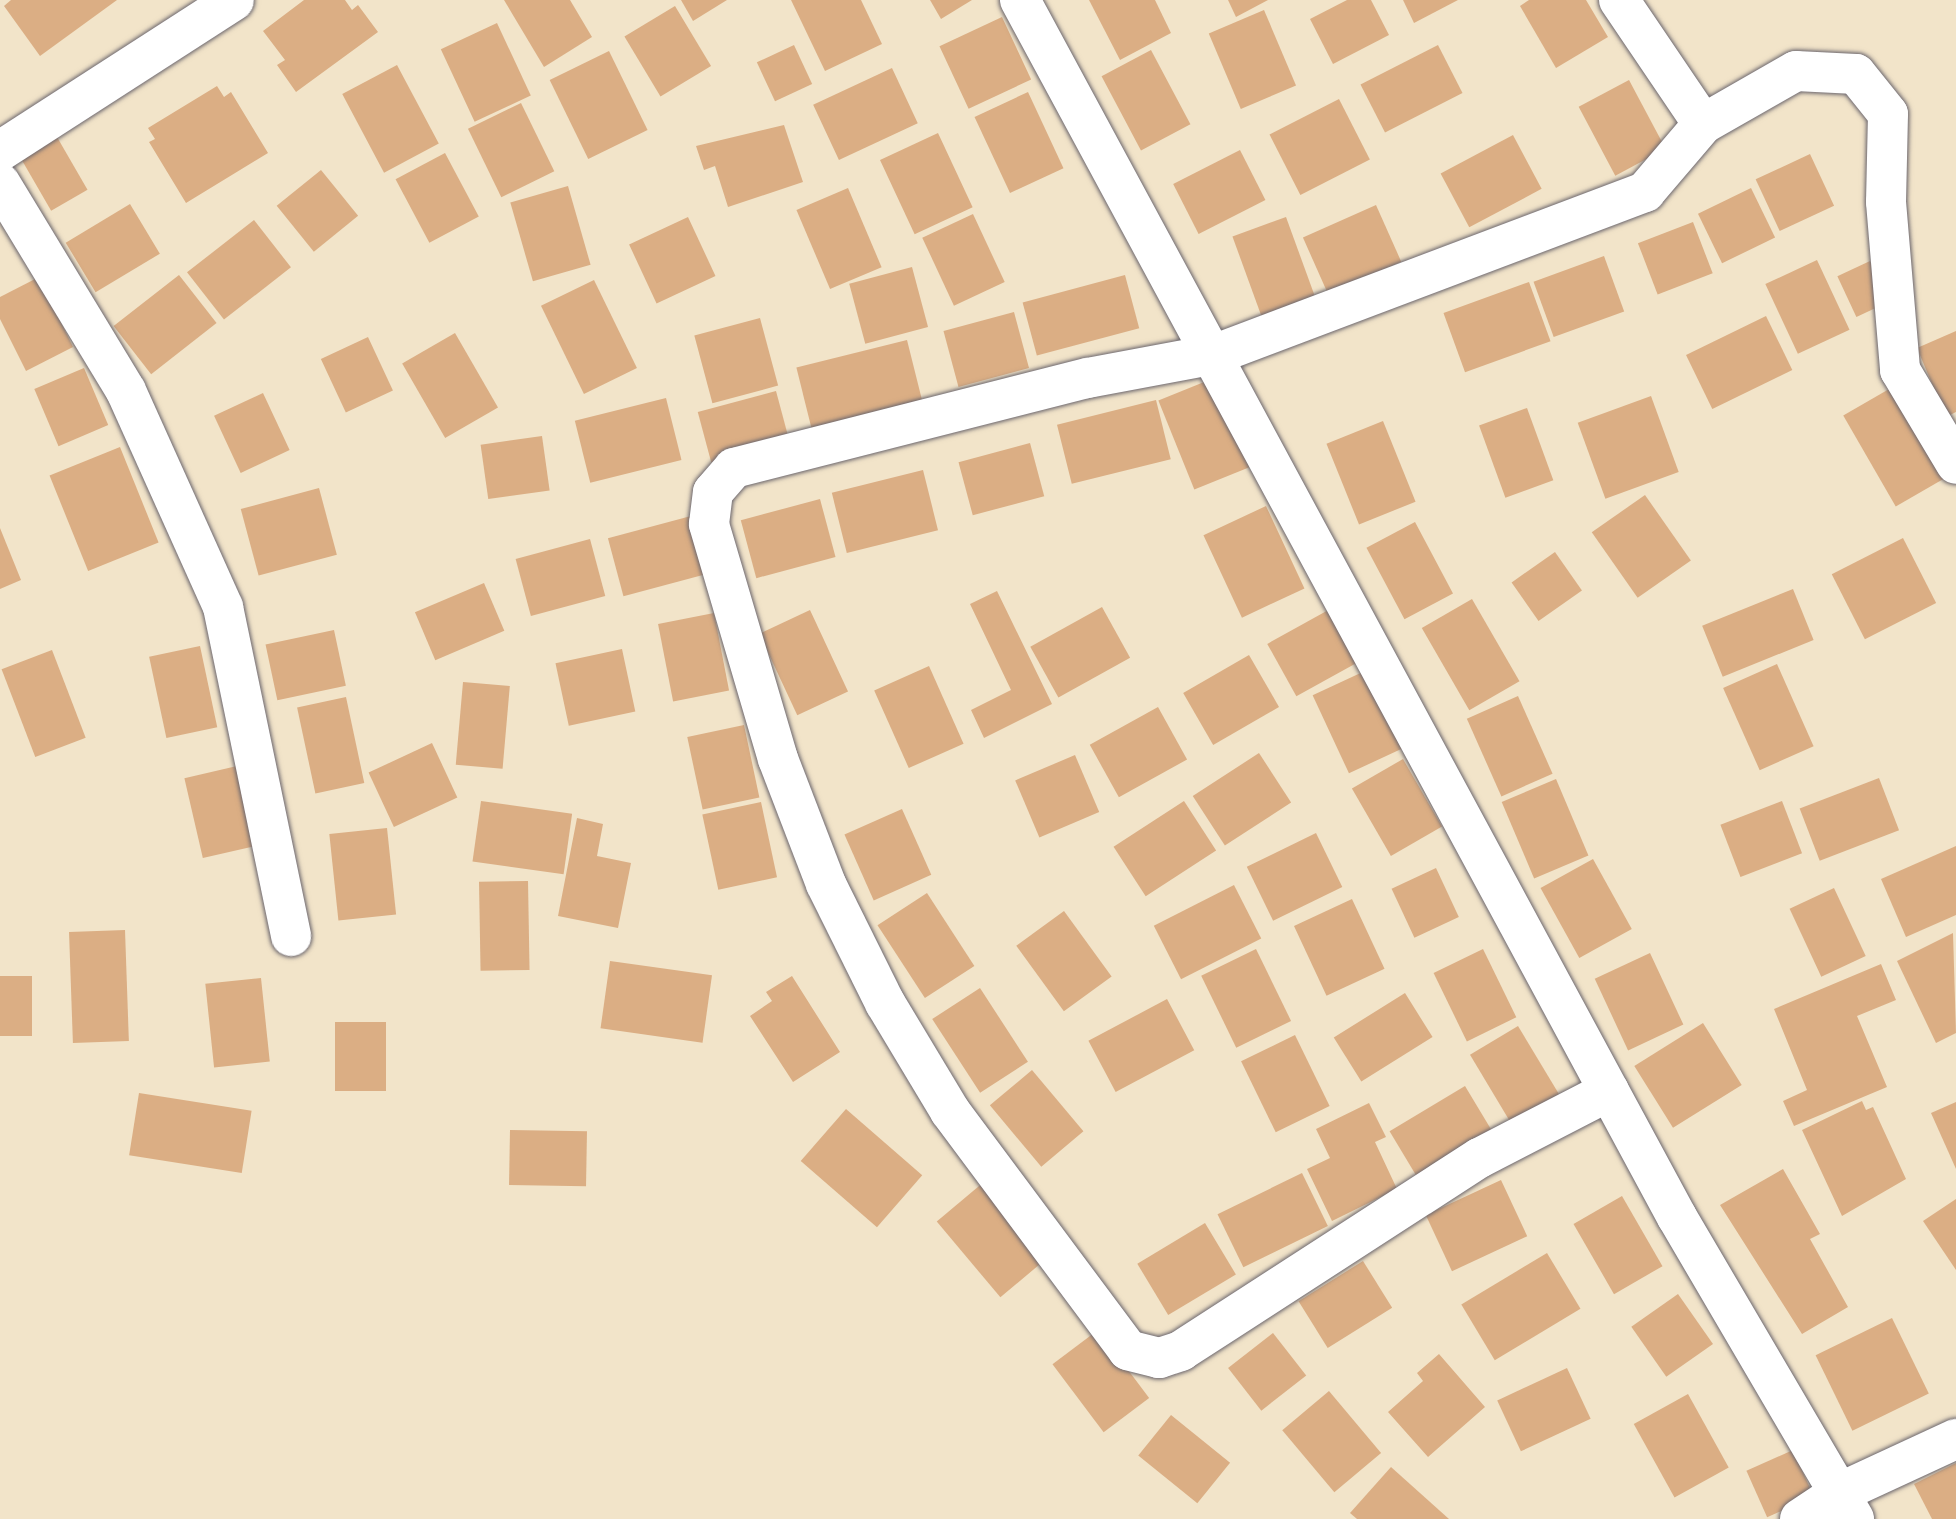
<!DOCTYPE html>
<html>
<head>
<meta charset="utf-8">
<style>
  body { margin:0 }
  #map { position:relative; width:1956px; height:1519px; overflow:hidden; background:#f2e4c9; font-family:"IM FELL French Canon",serif }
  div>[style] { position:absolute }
  .building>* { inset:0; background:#dbae84; transform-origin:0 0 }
  .roads { filter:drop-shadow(0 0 2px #6b666d) drop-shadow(0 0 2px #6b666d) }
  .minor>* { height:40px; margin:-20px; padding:0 20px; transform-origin:20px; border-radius:20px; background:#fff }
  span { translate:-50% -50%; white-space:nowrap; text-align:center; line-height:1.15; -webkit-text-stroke:8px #fdfcf7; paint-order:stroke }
</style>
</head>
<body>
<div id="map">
  <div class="building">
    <i style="clip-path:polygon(11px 0,117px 0,40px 56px,4px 6px)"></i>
    <i style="clip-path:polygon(304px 0,345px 0,352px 10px,358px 5px,378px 32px,296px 92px,277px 65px,285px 60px,263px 31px)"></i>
    <i style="clip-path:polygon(504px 0,570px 0,592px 37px,544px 67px)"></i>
    <i style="clip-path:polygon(681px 0,727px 0,693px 21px)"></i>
    <i style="clip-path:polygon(791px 0,861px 0,882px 44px,825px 71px)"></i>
    <i style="clip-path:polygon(930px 0,972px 0,941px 19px)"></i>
    <i style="clip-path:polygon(1089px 0,1155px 0,1171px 33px,1120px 60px)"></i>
    <i style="clip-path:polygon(1228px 0,1268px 0,1236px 17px)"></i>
    <i style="clip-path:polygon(1347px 0,1371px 0,1389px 35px,1333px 64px,1310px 19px)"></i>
    <i style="clip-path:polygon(1403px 0,1458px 0,1414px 23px)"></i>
    <i style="clip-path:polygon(1529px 0,1586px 0,1608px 37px,1556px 68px,1520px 6px)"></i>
    <i style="left:675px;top:6px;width:70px;height:59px;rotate:59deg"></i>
    <i style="left:1264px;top:10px;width:82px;height:60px;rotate:67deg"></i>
    <i style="left:1002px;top:17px;width:69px;height:69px;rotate:65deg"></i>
    <i style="left:497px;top:23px;width:80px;height:62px;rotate:65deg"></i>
    <i style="left:794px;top:45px;width:43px;height:41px;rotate:65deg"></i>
    <i style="left:1438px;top:45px;width:54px;height:87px;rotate:63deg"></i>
    <i style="left:1151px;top:50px;width:84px;height:56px;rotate:62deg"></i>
    <i style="left:609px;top:51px;width:88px;height:66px;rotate:64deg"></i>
    <i style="left:397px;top:65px;width:89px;height:62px;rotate:62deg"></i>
    <i style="left:892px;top:68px;width:61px;height:87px;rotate:65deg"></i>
    <i style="left:1629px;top:80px;width:78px;height:57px;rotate:62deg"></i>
    <i style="clip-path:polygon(217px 86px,224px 97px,231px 92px,268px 153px,186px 203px,149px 142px,155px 139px,148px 128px)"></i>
    <i style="left:1028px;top:92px;width:84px;height:59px;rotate:65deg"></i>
    <i style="left:1339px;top:99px;width:68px;height:78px;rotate:63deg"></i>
    <i style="left:521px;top:103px;width:76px;height:59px;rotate:64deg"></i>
    <i style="clip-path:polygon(784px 125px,803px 182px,728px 207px,715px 166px,704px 170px,696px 146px)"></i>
    <i style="left:938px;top:133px;width:82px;height:64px;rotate:65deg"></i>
    <i style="left:1513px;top:135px;width:61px;height:82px;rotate:62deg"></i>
    <i style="left:57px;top:137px;width:61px;height:42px;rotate:60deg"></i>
    <i style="left:1240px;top:150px;width:56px;height:75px;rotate:63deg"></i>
    <i style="left:445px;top:153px;width:72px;height:56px;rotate:62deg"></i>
    <i style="left:1810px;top:154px;width:57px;height:60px;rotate:65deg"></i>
    <i style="left:321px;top:170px;width:59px;height:57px;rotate:51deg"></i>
    <i style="left:568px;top:186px;width:82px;height:60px;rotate:74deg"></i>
    <i style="left:848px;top:188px;width:86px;height:56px;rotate:67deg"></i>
    <i style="left:1751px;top:188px;width:55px;height:59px;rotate:64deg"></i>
    <i style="left:130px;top:204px;width:58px;height:75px;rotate:59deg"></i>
    <i style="left:1376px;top:205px;width:62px;height:80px;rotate:66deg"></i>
    <i style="left:973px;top:214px;width:75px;height:56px;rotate:65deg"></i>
    <i style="left:688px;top:217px;width:65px;height:65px;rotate:65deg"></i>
    <i style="left:1286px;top:217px;width:95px;height:57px;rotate:70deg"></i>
    <i style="left:254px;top:220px;width:60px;height:85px;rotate:52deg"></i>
    <i style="left:1693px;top:222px;width:55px;height:59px;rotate:69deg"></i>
    <i style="left:1604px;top:256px;width:59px;height:75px;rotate:70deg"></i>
    <i style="left:1817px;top:260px;width:77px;height:57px;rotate:65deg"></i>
    <i style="left:1870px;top:261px;width:45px;height:36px;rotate:65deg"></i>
    <i style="left:912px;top:267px;width:62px;height:65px;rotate:75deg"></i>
    <i style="left:179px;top:275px;width:61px;height:83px;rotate:52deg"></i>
    <i style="left:1125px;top:275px;width:55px;height:106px;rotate:75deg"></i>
    <i style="clip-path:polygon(39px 277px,73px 347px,26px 371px,0 319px,0 297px)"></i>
    <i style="left:594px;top:280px;width:98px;height:59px;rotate:64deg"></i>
    <i style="left:1529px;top:282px;width:63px;height:91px;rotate:70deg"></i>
    <i style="left:1014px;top:312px;width:58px;height:73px;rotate:75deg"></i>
    <i style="left:1766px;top:316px;width:60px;height:89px;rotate:64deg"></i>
    <i style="left:760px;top:318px;width:70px;height:68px;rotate:75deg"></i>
    <i style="clip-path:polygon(1956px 331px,1956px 412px,1946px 417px,1917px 348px)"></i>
    <i style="left:455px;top:333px;width:86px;height:61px;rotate:60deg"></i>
    <i style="left:368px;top:337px;width:59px;height:52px;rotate:65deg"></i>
    <i style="left:907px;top:340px;width:65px;height:114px;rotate:76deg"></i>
    <i style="left:84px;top:368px;width:62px;height:54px;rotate:67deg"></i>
    <i style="left:1214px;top:378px;width:96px;height:60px;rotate:68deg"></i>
    <i style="left:1903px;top:381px;width:105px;height:69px;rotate:60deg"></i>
    <i style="left:776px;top:391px;width:52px;height:81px;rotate:75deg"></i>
    <i style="left:263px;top:393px;width:63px;height:54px;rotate:65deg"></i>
    <i style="left:1651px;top:396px;width:81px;height:78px;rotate:70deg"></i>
    <i style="left:666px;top:398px;width:64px;height:94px;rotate:76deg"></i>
    <i style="left:1156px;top:400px;width:61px;height:102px;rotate:76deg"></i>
    <i style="left:1527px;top:408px;width:77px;height:51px;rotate:70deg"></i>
    <i style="left:1383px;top:421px;width:87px;height:61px;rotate:68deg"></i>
    <i style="left:542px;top:436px;width:55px;height:62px;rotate:82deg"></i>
    <i style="left:1030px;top:443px;width:55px;height:74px;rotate:75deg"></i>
    <i style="left:120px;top:447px;width:103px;height:76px;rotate:68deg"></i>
    <i style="left:923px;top:470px;width:62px;height:94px;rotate:76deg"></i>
    <i style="left:319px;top:488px;width:69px;height:81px;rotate:75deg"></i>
    <i style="left:1645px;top:495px;width:80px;height:65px;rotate:55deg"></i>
    <i style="left:820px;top:499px;width:60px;height:82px;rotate:75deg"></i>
    <i style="left:1266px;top:506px;width:91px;height:69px;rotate:65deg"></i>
    <i style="left:691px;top:516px;width:60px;height:86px;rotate:75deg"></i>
    <i style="left:1415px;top:522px;width:81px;height:55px;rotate:62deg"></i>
    <i style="clip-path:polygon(0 528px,21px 580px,0 589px)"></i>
    <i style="left:1903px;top:538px;width:73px;height:80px;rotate:63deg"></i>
    <i style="left:590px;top:539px;width:59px;height:77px;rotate:75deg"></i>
    <i style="left:1555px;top:552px;width:47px;height:53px;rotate:55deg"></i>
    <i style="left:484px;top:583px;width:52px;height:75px;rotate:67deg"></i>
    <i style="left:1793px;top:589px;width:55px;height:98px;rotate:68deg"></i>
    <i style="clip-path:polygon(997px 591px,1052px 704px,984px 738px,971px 710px,1011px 690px,970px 604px)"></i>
    <i style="left:1472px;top:599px;width:95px;height:58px;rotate:60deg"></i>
    <i style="left:1102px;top:607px;width:58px;height:82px;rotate:61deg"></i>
    <i style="left:1332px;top:608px;width:60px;height:74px;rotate:61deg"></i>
    <i style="left:810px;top:610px;width:90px;height:56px;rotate:65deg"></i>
    <i style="left:714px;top:613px;width:79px;height:57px;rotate:79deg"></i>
    <i style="left:334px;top:630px;width:57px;height:70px;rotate:78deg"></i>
    <i style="left:200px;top:646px;width:83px;height:52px;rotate:78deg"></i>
    <i style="left:622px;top:649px;width:64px;height:68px;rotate:78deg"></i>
    <i style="left:52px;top:650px;width:94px;height:54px;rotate:69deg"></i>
    <i style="left:1249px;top:655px;width:60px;height:76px;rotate:60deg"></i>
    <i style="left:1777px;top:664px;width:90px;height:59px;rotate:66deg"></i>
    <i style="left:929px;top:666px;width:85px;height:60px;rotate:66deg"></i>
    <i style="left:1367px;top:670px;width:86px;height:60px;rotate:65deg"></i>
    <i style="left:463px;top:682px;width:47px;height:83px;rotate:5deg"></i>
    <i style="left:1518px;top:696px;width:85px;height:56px;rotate:66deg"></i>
    <i style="left:346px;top:697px;width:88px;height:50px;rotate:78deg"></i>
    <i style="left:1158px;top:707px;width:60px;height:78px;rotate:61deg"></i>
    <i style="left:744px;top:725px;width:74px;height:58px;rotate:78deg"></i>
    <i style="left:432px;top:743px;width:60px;height:70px;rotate:65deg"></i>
    <i style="left:1259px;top:753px;width:59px;height:79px;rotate:57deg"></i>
    <i style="left:1075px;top:755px;width:62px;height:65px;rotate:67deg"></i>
    <i style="left:1403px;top:759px;width:78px;height:59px;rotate:60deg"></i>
    <i style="left:237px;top:766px;width:82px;height:54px;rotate:77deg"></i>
    <i style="left:1879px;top:778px;width:56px;height:85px;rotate:69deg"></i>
    <i style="left:1556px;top:779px;width:83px;height:59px;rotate:67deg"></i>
    <i style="left:481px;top:801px;width:92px;height:61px;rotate:8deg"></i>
    <i style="left:1184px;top:801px;width:59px;height:84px;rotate:57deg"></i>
    <i style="left:1782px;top:801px;width:56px;height:66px;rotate:69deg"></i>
    <i style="left:761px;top:802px;width:77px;height:60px;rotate:78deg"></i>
    <i style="left:902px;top:809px;width:72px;height:63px;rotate:66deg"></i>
    <i style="clip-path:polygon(577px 818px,603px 824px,597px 856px,631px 863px,618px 928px,558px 916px)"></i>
    <i style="left:387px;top:828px;width:87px;height:58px;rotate:84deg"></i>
    <i style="left:1316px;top:833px;width:60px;height:77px;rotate:64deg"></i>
    <i style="clip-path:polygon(1956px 846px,1956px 915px,1906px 937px,1881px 879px)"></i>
    <i style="left:1593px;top:859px;width:80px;height:60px;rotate:61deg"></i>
    <i style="left:1436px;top:868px;width:54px;height:49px;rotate:65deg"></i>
    <i style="left:528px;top:881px;width:89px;height:49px;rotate:89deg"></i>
    <i style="left:1234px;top:885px;width:60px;height:90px;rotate:63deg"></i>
    <i style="left:1834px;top:888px;width:75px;height:49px;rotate:65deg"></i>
    <i style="left:927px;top:893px;width:87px;height:59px;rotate:57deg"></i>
    <i style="left:1352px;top:899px;width:77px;height:64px;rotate:65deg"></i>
    <i style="left:1064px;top:911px;width:81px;height:59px;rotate:54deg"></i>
    <i style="left:125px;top:930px;width:111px;height:56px;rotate:88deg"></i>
    <i style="clip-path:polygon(1953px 933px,1956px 1033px,1936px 1043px,1897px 961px)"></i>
    <i style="left:1256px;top:949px;width:80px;height:61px;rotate:64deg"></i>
    <i style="left:1483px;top:949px;width:76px;height:55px;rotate:64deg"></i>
    <i style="left:1650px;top:953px;width:79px;height:61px;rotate:65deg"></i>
    <i style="left:610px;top:961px;width:103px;height:68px;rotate:8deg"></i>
    <i style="clip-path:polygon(1881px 964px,1896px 1000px,1857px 1016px,1887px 1087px,1794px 1126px,1783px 1101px,1807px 1090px,1774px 1009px)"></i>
    <i style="left:32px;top:976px;width:60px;height:32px;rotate:90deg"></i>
    <i style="clip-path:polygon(792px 976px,840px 1052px,793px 1082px,750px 1016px,772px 1001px,766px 992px)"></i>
    <i style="left:261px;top:978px;width:84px;height:56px;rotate:84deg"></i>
    <i style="left:980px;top:988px;width:88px;height:57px;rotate:57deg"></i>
    <i style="left:1405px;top:993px;width:52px;height:84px;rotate:58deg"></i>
    <i style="left:1167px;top:999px;width:58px;height:89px;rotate:62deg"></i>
    <i style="left:335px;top:1022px;width:51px;height:69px"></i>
    <i style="left:1703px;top:1023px;width:73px;height:81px;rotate:58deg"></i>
    <i style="left:1518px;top:1026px;width:80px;height:56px;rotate:59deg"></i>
    <i style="left:1295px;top:1035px;width:79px;height:60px;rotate:64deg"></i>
    <i style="left:1032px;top:1070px;width:80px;height:55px;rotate:50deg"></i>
    <i style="left:1465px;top:1086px;width:61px;height:88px;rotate:59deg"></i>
    <i style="left:139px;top:1093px;width:114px;height:63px;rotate:9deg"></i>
    <i style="clip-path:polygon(1862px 1101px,1866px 1110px,1873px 1107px,1906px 1179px,1842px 1216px,1802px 1130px)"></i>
    <i style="clip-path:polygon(1956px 1102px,1956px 1169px,1931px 1113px)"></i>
    <i style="clip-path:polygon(1369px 1103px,1386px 1137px,1375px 1142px,1397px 1189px,1332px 1221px,1307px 1169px,1330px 1158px,1316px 1129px)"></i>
    <i style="left:846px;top:1109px;width:101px;height:69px;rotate:41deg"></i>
    <i style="left:510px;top:1130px;width:77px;height:55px;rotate:1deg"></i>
    <i style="clip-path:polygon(1783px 1169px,1820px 1234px,1810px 1239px,1848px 1307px,1802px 1334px,1720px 1205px)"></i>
    <i style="left:1302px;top:1173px;width:59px;height:94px;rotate:64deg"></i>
    <i style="left:1501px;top:1180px;width:62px;height:83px;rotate:65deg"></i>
    <i style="left:985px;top:1181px;width:99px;height:63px;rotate:50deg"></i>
    <i style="left:1622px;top:1196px;width:81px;height:56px;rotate:60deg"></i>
    <i style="clip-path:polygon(1956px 1199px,1956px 1270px,1923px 1221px)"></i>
    <i style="left:1205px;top:1223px;width:60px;height:79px;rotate:59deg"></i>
    <i style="left:1547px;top:1253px;width:65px;height:100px;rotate:59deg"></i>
    <i style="left:1363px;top:1261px;width:55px;height:76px;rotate:58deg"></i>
    <i style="left:1678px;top:1294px;width:61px;height:57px;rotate:55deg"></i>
    <i style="left:1892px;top:1318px;width:84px;height:85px;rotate:64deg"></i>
    <i style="left:1098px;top:1330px;width:85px;height:57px;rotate:53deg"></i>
    <i style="left:1273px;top:1333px;width:54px;height:57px;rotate:52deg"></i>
    <i style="clip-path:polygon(1439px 1354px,1485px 1407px,1428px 1457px,1388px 1412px,1423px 1381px,1417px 1373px)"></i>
    <i style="left:1567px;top:1368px;width:56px;height:77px;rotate:65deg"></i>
    <i style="left:1329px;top:1391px;width:81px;height:61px;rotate:50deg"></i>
    <i style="left:1688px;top:1394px;width:84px;height:62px;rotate:61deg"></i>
    <i style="left:1171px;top:1415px;width:76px;height:52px;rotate:39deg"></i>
    <i style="left:1793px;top:1450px;width:51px;height:51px;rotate:66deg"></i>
    <i style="clip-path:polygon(1956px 1463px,1956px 1519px,1932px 1519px,1914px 1484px)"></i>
    <i style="clip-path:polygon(1391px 1467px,1449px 1519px,1357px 1519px,1350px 1513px)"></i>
  </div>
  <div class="roads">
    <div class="minor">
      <i style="left:1020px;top:0;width:1383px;rotate:61.64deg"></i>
      <i style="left:1677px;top:1217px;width:350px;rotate:59.6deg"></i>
      <i style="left:1619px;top:0;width:150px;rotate:55.9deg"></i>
      <i style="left:0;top:151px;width:278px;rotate:-32.8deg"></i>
      <i style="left:0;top:183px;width:243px;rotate:58.8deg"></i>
      <i style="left:126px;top:391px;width:237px;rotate:65.8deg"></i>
      <i style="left:223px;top:607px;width:336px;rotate:78.3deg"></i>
      <i style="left:1609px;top:1091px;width:146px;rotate:152.7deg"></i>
      <i style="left:1479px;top:1158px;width:355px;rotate:147.1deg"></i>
      <i style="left:1181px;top:1351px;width:23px;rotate:162deg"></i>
      <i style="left:1159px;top:1358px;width:32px;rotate:-166deg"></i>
      <i style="left:1128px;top:1350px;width:298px;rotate:-126.7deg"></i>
      <i style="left:950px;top:1111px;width:126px;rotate:-121deg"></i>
      <i style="left:885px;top:1003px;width:133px;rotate:-116.4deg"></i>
      <i style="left:826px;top:884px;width:134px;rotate:-111deg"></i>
      <i style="left:778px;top:759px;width:245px;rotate:-106.4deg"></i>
      <i style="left:709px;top:524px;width:32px;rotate:-83deg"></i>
      <i style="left:713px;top:492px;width:32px;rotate:-49deg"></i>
      <i style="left:734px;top:468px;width:365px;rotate:-14.3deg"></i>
      <i style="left:1088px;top:378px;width:130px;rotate:-10.6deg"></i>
      <i style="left:1216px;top:354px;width:459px;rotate:-20.7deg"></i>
      <i style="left:1645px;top:192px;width:89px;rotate:-49.5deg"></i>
      <i style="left:1703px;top:124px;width:107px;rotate:-29.7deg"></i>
      <i style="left:1796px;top:71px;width:60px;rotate:2.9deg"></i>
      <i style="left:1856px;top:74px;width:51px;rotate:51.3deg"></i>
      <i style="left:1888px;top:114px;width:88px;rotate:91.3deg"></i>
      <i style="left:1886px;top:202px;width:169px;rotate:85.2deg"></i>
      <i style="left:1900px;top:370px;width:109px;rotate:59.2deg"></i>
      <i style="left:1800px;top:1519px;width:47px;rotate:-33.7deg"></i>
      <i style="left:1839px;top:1493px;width:129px;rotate:-24.8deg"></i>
    </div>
  </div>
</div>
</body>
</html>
